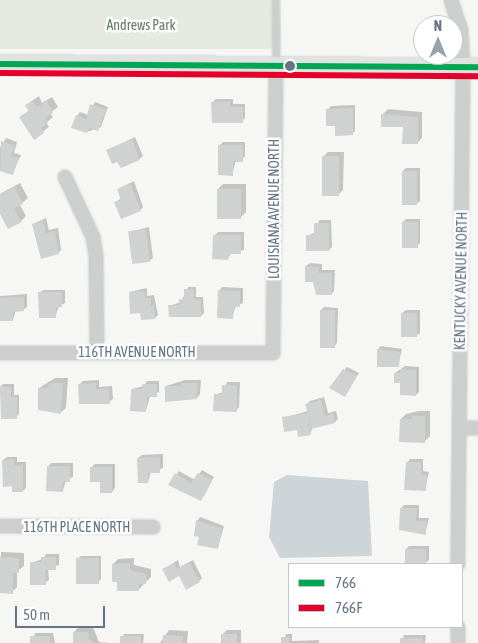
<!DOCTYPE html>
<html>
<head>
<meta charset="utf-8">
<style>
  body { margin:0 }
  #map { position:relative; width:478px; height:643px; overflow:hidden; background:#f6f6f4; font-family:"Asap Condensed",sans-serif }
  div>[style] { position:absolute }
  .green>* { inset:0; background:#e5e9e2; transform-origin:0 0 }
  .water>* { inset:0; background:#cdd5d8 }
  .shadow>* { inset:0; background:#0003 }
  .building>* { inset:0; background:#d0d1d1; transform-origin:0 0 }
  .roads { filter:drop-shadow(0 0 1px #d2d4d4) drop-shadow(0 0 1px #d2d4d4) }
  .lane>* { height:7px; margin:-3.5px; padding:0 3.5px; transform-origin:3.5px; border-radius:3.5px; background:#cdcfcf }
  .street>* { height:14px; margin:-7px; padding:0 7px; transform-origin:7px; border-radius:7px; background:#cdcfcf }
  .secondary>* { height:19px; margin:-9.5px; padding:0 9.5px; transform-origin:9.5px; border-radius:9.5px; background:#e1e2e2 }
  .bus-1>* { height:6px; margin:-3px; padding:0 3px; transform-origin:3px; border-radius:3px; background:#00a651 }
  .bus-2>* { height:6px; margin:-3px; padding:0 3px; transform-origin:3px; border-radius:3px; background:#e4002b }
  .dots>* { width:14px; height:14px; translate:-50% -50%; box-sizing:border-box; border:2px solid #fff; border-radius:50% }
  span { translate:-50% -50%; white-space:nowrap; text-align:center; line-height:1.15; -webkit-text-stroke:5px #fff; paint-order:stroke }
  .park-label { font-size:14px; color:#677c64 }
  .street-label { font-size:14px; color:#657585 }
  .legend { position:absolute; left:288px; top:563px; width:175px; height:65px; box-sizing:border-box; background:#fff; border:1px solid #c1c8ce; margin:0; padding:6px 9px; list-style:none; font-size:15px; color:#657585 }
  .legend li { display:flex; align-items:center; gap:10px; height:25px }
  .legend b { width:25px; border:1px solid #c1c8ce }
  .north { position:absolute; left:413px; top:15px; width:50px; height:50px; box-sizing:border-box; background:#fff; border:1px solid #c1c8ce; border-radius:50%; rotate:0deg; font-size:14px; font-weight:700; line-height:20px; text-align:center; color:#657585 }
  .north::after { content:''; display:block; margin:auto; width:18px; height:22px; background:#98a2ac; clip-path:polygon(50% 0,100% 100%,50% 72%,0 100%) }
  .scale { position:absolute; left:15px; top:606px; width:90px; height:22px; box-sizing:border-box; border:2px solid #657585; border-top:0; padding-left:6px; font-size:15px; line-height:18px; white-space:nowrap; color:#657585; -webkit-text-stroke:4px #fff; paint-order:stroke }
</style>
</head>
<body>
<div id="map">
  <div class="green">
    <i style="left:0;top:0;width:281px;height:49px"></i>
  </div>
  <div class="water">
    <i style="clip-path:polygon(287px 475px,368px 481px,372px 556px,280px 558px,269px 537px,274px 482px)"></i>
  </div>
  <div class="shadow">
    <i style="clip-path:polygon(39px 96px,42px 103px,52px 97px,58px 107px,50px 113px,53px 117px,46px 123px,49px 127px,34px 138px,21px 117px,29px 110px,26px 105px)"></i>
    <i style="clip-path:polygon(216px 99px,233px 99px,233px 104px,245px 104px,245px 118px,242px 121px,212px 103px)"></i>
    <i style="clip-path:polygon(95px 102px,108px 107px,101px 127px,87px 132px,77px 116px,80px 112px,88px 115px)"></i>
    <i style="clip-path:polygon(355px 105px,355px 131px,352px 134px,336px 125px,328px 110px,331px 106px)"></i>
    <i style="clip-path:polygon(388px 109px,422px 112px,422px 138px,417px 143px,405px 126px,383px 126px,383px 114px)"></i>
    <i style="clip-path:polygon(135px 137px,143px 156px,139px 159px,108px 150px)"></i>
    <i style="clip-path:polygon(6px 138px,17px 142px,14px 153px,21px 155px,12px 174px,0 170px,0 148px)"></i>
    <i style="clip-path:polygon(223px 142px,245px 142px,245px 157px,236px 160px,232px 175px,220px 145px)"></i>
    <i style="clip-path:polygon(328px 152px,344px 152px,343px 190px,338px 195px,323px 157px)"></i>
    <i style="clip-path:polygon(406px 168px,420px 168px,420px 201px,416px 204px,403px 171px)"></i>
    <i style="clip-path:polygon(134px 181px,143px 207px,140px 210px,116px 202px,121px 198px,118px 190px)"></i>
    <i style="clip-path:polygon(20px 183px,28px 198px,20px 205px,26px 216px,21px 221px,0 211px,0 194px)"></i>
    <i style="clip-path:polygon(223px 184px,246px 184px,246px 212px,241px 217px,218px 189px)"></i>
    <i style="clip-path:polygon(46px 218px,49px 230px,58px 228px,61px 250px,58px 253px,33px 224px)"></i>
    <i style="clip-path:polygon(406px 219px,420px 219px,420px 243px,417px 246px,403px 222px)"></i>
    <i style="clip-path:polygon(319px 220px,331px 220px,332px 247px,329px 250px,307px 236px,316px 232px)"></i>
    <i style="clip-path:polygon(149px 227px,153px 258px,149px 261px,129px 232px)"></i>
    <i style="clip-path:polygon(218px 232px,244px 232px,244px 250px,231px 253px,228px 259px,215px 235px)"></i>
    <i style="clip-path:polygon(310px 263px,322px 264px,322px 270px,335px 270px,334px 291px,331px 294px,314px 281px,306px 266px)"></i>
    <i style="clip-path:polygon(188px 287px,196px 287px,196px 297px,203px 297px,204px 313px,201px 316px,169px 306px,181px 302px)"></i>
    <i style="clip-path:polygon(222px 287px,243px 288px,243px 303px,236px 306px,232px 317px,219px 291px)"></i>
    <i style="clip-path:polygon(147px 288px,147px 296px,154px 295px,158px 315px,155px 318px,141px 312px,130px 292px)"></i>
    <i style="clip-path:polygon(43px 290px,65px 290px,65px 303px,59px 306px,55px 317px,40px 293px)"></i>
    <i style="clip-path:polygon(27px 294px,27px 307px,23px 310px,16px 310px,13px 320px,0 320px,0 296px)"></i>
    <i style="clip-path:polygon(324px 307px,338px 308px,337px 343px,334px 347px,321px 310px)"></i>
    <i style="clip-path:polygon(406px 310px,420px 310px,420px 333px,416px 336px,402px 313px)"></i>
    <i style="clip-path:polygon(381px 346px,402px 349px,398px 366px,378px 349px)"></i>
    <i style="clip-path:polygon(405px 366px,419px 367px,419px 392px,416px 395px,395px 373px)"></i>
    <i style="clip-path:polygon(347px 367px,359px 373px,345px 395px,330px 387px)"></i>
    <i style="clip-path:polygon(55px 378px,68px 378px,66px 408px,60px 413px,39px 388px)"></i>
    <i style="clip-path:polygon(99px 380px,99px 387px,112px 386px,113px 399px,109px 402px,80px 384px,83px 381px)"></i>
    <i style="clip-path:polygon(185px 380px,201px 380px,200px 394px,197px 398px,166px 386px)"></i>
    <i style="clip-path:polygon(147px 381px,159px 381px,159px 392px,150px 396px,146px 410px,132px 389px,144px 386px)"></i>
    <i style="clip-path:polygon(227px 382px,240px 382px,239px 407px,236px 411px,215px 395px,223px 392px)"></i>
    <i style="clip-path:polygon(3px 384px,14px 384px,14px 395px,19px 395px,19px 414px,16px 417px,2px 417px,0 387px)"></i>
    <i style="clip-path:polygon(324px 397px,328px 413px,336px 411px,338px 419px,335px 422px,313px 427px,310px 434px,283px 418px,308px 411px,307px 404px,310px 401px)"></i>
    <i style="clip-path:polygon(419px 411px,430px 411px,430px 436px,425px 441px,401px 419px,406px 414px)"></i>
    <i style="clip-path:polygon(163px 454px,163px 468px,151px 472px,148px 482px,138px 458px,142px 455px)"></i>
    <i style="clip-path:polygon(7px 457px,17px 457px,17px 462px,26px 462px,26px 488px,23px 491px,3px 460px)"></i>
    <i style="clip-path:polygon(410px 459px,423px 459px,423px 471px,429px 472px,425px 489px,407px 463px)"></i>
    <i style="clip-path:polygon(51px 463px,73px 463px,73px 477px,66px 480px,63px 491px,48px 467px)"></i>
    <i style="clip-path:polygon(95px 464px,115px 464px,115px 488px,112px 492px,92px 467px)"></i>
    <i style="clip-path:polygon(202px 470px,214px 477px,204px 496px,185px 490px,182px 492px,170px 485px,179px 471px,195px 480px)"></i>
    <i style="clip-path:polygon(404px 505px,419px 505px,419px 518px,429px 518px,425px 534px,401px 508px)"></i>
    <i style="clip-path:polygon(200px 517px,224px 526px,218px 547px,200px 535px,197px 521px)"></i>
    <i style="clip-path:polygon(409px 546px,429px 546px,429px 560px,423px 564px,406px 564px,406px 549px)"></i>
    <i style="clip-path:polygon(1px 552px,24px 553px,24px 566px,17px 571px,17px 587px,12px 592px,0 592px)"></i>
    <i style="clip-path:polygon(46px 554px,59px 554px,59px 565px,48px 568px,49px 580px,45px 583px,31px 563px,43px 559px)"></i>
    <i style="clip-path:polygon(81px 556px,101px 556px,101px 579px,97px 583px,77px 559px)"></i>
    <i style="clip-path:polygon(134px 558px,134px 565px,151px 569px,151px 577px,139px 589px,118px 581px,113px 564px,118px 559px)"></i>
    <i style="clip-path:polygon(178px 560px,180px 567px,193px 560px,202px 578px,199px 581px,164px 569px)"></i>
    <i style="clip-path:polygon(79px 627px,93px 627px,99px 642px,110px 643px,75px 643px,74px 632px)"></i>
    <i style="clip-path:polygon(169px 630px,188px 631px,187px 643px,160px 643px)"></i>
    <i style="clip-path:polygon(227px 630px,241px 630px,241px 643px,222px 643px,222px 635px)"></i>
    <i style="clip-path:polygon(35px 633px,53px 633px,55px 643px,32px 643px)"></i>
    <i style="clip-path:polygon(124px 634px,144px 634px,143px 643px,121px 643px)"></i>
    <i style="clip-path:polygon(286px 634px,292px 634px,292px 641px,319px 640px,319px 643px,283px 643px)"></i>
    <i style="clip-path:polygon(404px 635px,426px 635px,425px 643px,401px 643px)"></i>
  </div>
  <div class="building">
    <i style="clip-path:polygon(33px 101px,37px 107px,47px 101px,53px 113px,45px 118px,48px 123px,41px 128px,44px 133px,34px 140px,19px 117px,29px 111px,25px 105px)"></i>
    <i style="clip-path:polygon(230px 101px,230px 107px,243px 107px,243px 123px,212px 123px,211px 102px)"></i>
    <i style="clip-path:polygon(90px 104px,106px 110px,98px 131px,89px 128px,87px 133px,71px 128px,76px 115px,86px 119px)"></i>
    <i style="clip-path:polygon(353px 108px,353px 135px,335px 136px,335px 126px,326px 126px,326px 109px)"></i>
    <i style="clip-path:polygon(381px 114px,418px 117px,418px 144px,402px 144px,403px 127px,381px 127px)"></i>
    <i style="clip-path:polygon(132px 139px,140px 160px,121px 168px,117px 162px,112px 164px,106px 150px)"></i>
    <i style="clip-path:polygon(1px 141px,15px 146px,11px 156px,19px 158px,13px 175px,0 171px)"></i>
    <i style="clip-path:polygon(218px 145px,243px 145px,243px 162px,233px 162px,233px 176px,218px 175px)"></i>
    <i style="left:322px;top:156px;width:17px;height:40px"></i>
    <i style="left:402px;top:171px;width:15px;height:34px"></i>
    <i style="clip-path:polygon(130px 183px,141px 211px,121px 219px,114px 202px,121px 200px,117px 189px)"></i>
    <i style="clip-path:polygon(15px 187px,23px 204px,14px 209px,22px 222px,8px 229px,0 214px,0 195px)"></i>
    <i style="left:217px;top:189px;width:24px;height:30px"></i>
    <i style="clip-path:polygon(43px 221px,46px 233px,55px 231px,59px 254px,41px 259px,32px 224px)"></i>
    <i style="left:402px;top:222px;width:16px;height:26px"></i>
    <i style="clip-path:polygon(314px 223px,329px 223px,329px 251px,306px 251px,306px 235px,314px 235px)"></i>
    <i style="left:146px;top:229px;width:33px;height:18px;rotate:83deg"></i>
    <i style="clip-path:polygon(213px 235px,241px 235px,241px 254px,229px 254px,228px 260px,212px 259px)"></i>
    <i style="clip-path:polygon(305px 266px,319px 267px,319px 273px,332px 273px,332px 295px,316px 295px,313px 282px,305px 282px)"></i>
    <i style="clip-path:polygon(184px 289px,194px 289px,194px 300px,201px 300px,201px 317px,169px 317px,168px 305px,179px 305px,179px 299px,184px 299px)"></i>
    <i style="clip-path:polygon(218px 290px,240px 291px,240px 307px,234px 307px,233px 319px,217px 318px)"></i>
    <i style="clip-path:polygon(145px 291px,145px 298px,151px 298px,151px 306px,154px 305px,155px 319px,141px 320px,140px 313px,130px 314px,129px 292px)"></i>
    <i style="clip-path:polygon(38px 292px,62px 292px,62px 307px,56px 308px,56px 318px,39px 318px)"></i>
    <i style="clip-path:polygon(24px 297px,24px 311px,13px 312px,13px 321px,0 321px,0 298px)"></i>
    <i style="left:320px;top:310px;width:15px;height:38px"></i>
    <i style="left:401px;top:313px;width:16px;height:24px"></i>
    <i style="clip-path:polygon(377px 349px,400px 352px,399px 367px,377px 367px)"></i>
    <i style="clip-path:polygon(343px 369px,357px 376px,345px 397px,329px 388px)"></i>
    <i style="clip-path:polygon(400px 369px,416px 370px,416px 396px,400px 395px,400px 383px,394px 383px,394px 373px,400px 373px)"></i>
    <i style="clip-path:polygon(49px 383px,63px 383px,61px 414px,38px 410px,38px 388px,48px 388px)"></i>
    <i style="clip-path:polygon(96px 383px,96px 389px,109px 389px,110px 404px,79px 404px,78px 384px)"></i>
    <i style="clip-path:polygon(181px 383px,198px 383px,197px 399px,165px 402px,165px 386px,181px 386px)"></i>
    <i style="clip-path:polygon(142px 384px,157px 384px,157px 397px,147px 397px,146px 412px,130px 411px,131px 389px,142px 389px)"></i>
    <i style="clip-path:polygon(222px 385px,237px 385px,237px 412px,213px 411px,214px 394px,222px 394px)"></i>
    <i style="clip-path:polygon(0 386px,11px 387px,11px 397px,17px 397px,17px 419px,1px 419px)"></i>
    <i style="clip-path:polygon(321px 400px,325px 416px,333px 413px,335px 423px,311px 429px,308px 415px,311px 435px,298px 437px,297px 430px,284px 432px,282px 417px,308px 413px,305px 404px)"></i>
    <i style="clip-path:polygon(412px 416px,425px 416px,425px 443px,399px 442px,400px 419px,412px 419px)"></i>
    <i style="clip-path:polygon(160px 457px,160px 473px,148px 473px,148px 483px,138px 483px,137px 458px)"></i>
    <i style="clip-path:polygon(14px 459px,14px 465px,23px 465px,23px 492px,12px 492px,12px 486px,3px 487px,2px 460px)"></i>
    <i style="clip-path:polygon(406px 462px,421px 462px,421px 474px,427px 475px,426px 491px,404px 490px)"></i>
    <i style="clip-path:polygon(47px 466px,70px 466px,70px 482px,63px 482px,63px 492px,46px 491px)"></i>
    <i style="clip-path:polygon(90px 467px,112px 467px,112px 493px,100px 493px,100px 482px,90px 482px)"></i>
    <i style="clip-path:polygon(175px 473px,191px 483px,198px 473px,212px 480px,201px 501px,168px 485px)"></i>
    <i style="clip-path:polygon(400px 508px,417px 508px,416px 521px,426px 521px,426px 535px,399px 530px)"></i>
    <i style="clip-path:polygon(196px 520px,222px 529px,218px 549px,197px 545px,199px 537px,194px 536px)"></i>
    <i style="left:405px;top:549px;width:21px;height:15px"></i>
    <i style="clip-path:polygon(0 557px,19px 558px,19px 573px,13px 573px,13px 594px,0 593px)"></i>
    <i style="clip-path:polygon(41px 557px,56px 557px,56px 570px,45px 570px,46px 585px,30px 585px,30px 562px,41px 562px)"></i>
    <i style="left:76px;top:558px;width:23px;height:26px"></i>
    <i style="clip-path:polygon(189px 562px,200px 582px,186px 590px,179px 576px,169px 582px,162px 569px,174px 563px,177px 569px)"></i>
    <i style="clip-path:polygon(130px 563px,130px 570px,146px 574px,146px 584px,139px 584px,139px 591px,117px 591px,117px 582px,112px 582px,112px 564px)"></i>
    <i style="clip-path:polygon(73px 632px,88px 632px,89px 640px,94px 643px,73px 643px)"></i>
    <i style="left:221px;top:634px;width:16px;height:9px"></i>
    <i style="left:163px;top:635px;width:20px;height:8px;rotate:3deg"></i>
    <i style="left:30px;top:636px;width:20px;height:7px"></i>
    <i style="left:120px;top:636px;width:21px;height:7px"></i>
    <i style="left:281px;top:637px;width:8px;height:6px"></i>
    <i style="left:400px;top:638px;width:23px;height:5px"></i>
  </div>
  <div class="roads">
    <div class="lane">
      <i style="left:275px;top:0;width:65px;rotate:89.1deg"></i>
    </div>
    <div class="street">
      <i style="left:451px;top:0;width:32px;rotate:72deg"></i>
      <i style="left:461px;top:30px;width:37px;rotate:87deg"></i>
      <i style="left:463px;top:67px;width:497px;rotate:90.6deg"></i>
      <i style="left:65px;top:177px;width:66px;rotate:65deg"></i>
      <i style="left:93px;top:237px;width:18px;rotate:81deg"></i>
      <i style="left:96px;top:255px;width:97px;rotate:89.4deg"></i>
      <i style="left:0;top:353px;width:273px"></i>
      <i style="left:273px;top:353px;width:288px;rotate:-89.4deg"></i>
      <i style="left:459px;top:428px;width:19px"></i>
      <i style="left:0;top:526px;width:153px;rotate:0.4deg"></i>
      <i style="left:458px;top:643px;width:16px;rotate:-90deg"></i>
    </div>
    <div class="secondary">
      <i style="left:0;top:64px;width:478px;rotate:0.4deg"></i>
    </div>
  </div>
  <div class="bus-1">
    <i style="left:0;top:64px;width:478px;rotate:0.4deg"></i>
  </div>
  <div class="bus-2">
    <i style="left:0;top:73px;width:478px;rotate:0.4deg"></i>
  </div>
  <div class="dots">
    <i style="left:290px;top:66px;background:#657585"></i>
  </div>
  <div class="park-label">
    <span style="left:141px;top:25px">Andrews Park</span>
  </div>
  <div class="street-label">
    <span style="left:274px;top:209px;rotate:-90deg">LOUISIANA AVENUE NORTH</span>
    <span style="left:461px;top:281px;rotate:-89deg">KENTUCKY AVENUE NORTH</span>
    <span style="left:137px;top:352px">116TH AVENUE NORTH</span>
    <span style="left:77px;top:527px">116TH PLACE NORTH</span>
  </div>
  <ul class="legend">
  <li><b style="height:6px;background:#00a651"></b>766</li>
  <li><b style="height:6px;background:#e4002b"></b>766F</li>
  </ul>
  <div class="north">N</div>
  <div class="scale">50 m</div>
</div>
</body>
</html>
